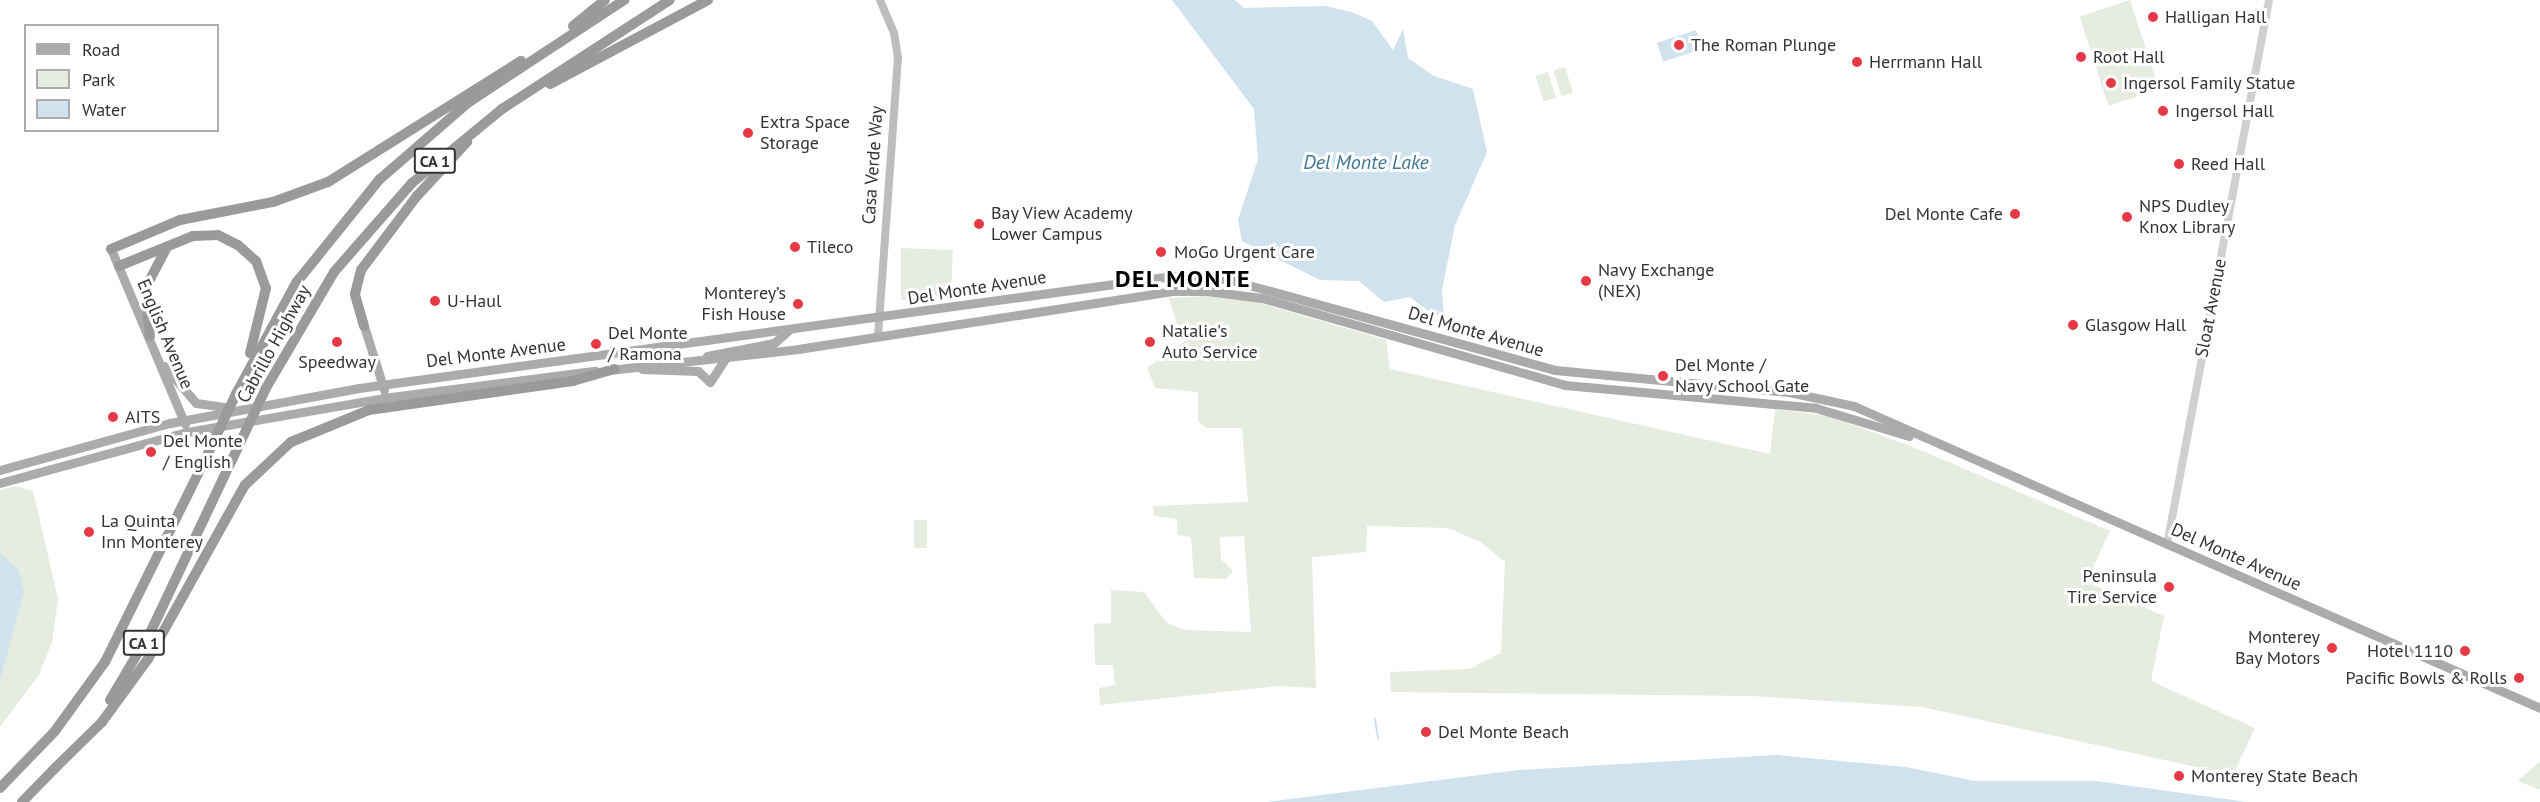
<!DOCTYPE html>
<html>
<head>
<meta charset="utf-8">
<style>
  body { margin:0 }
  #map { position:relative; width:2540px; height:802px; overflow:hidden; background:#fff; font-family:"PT Sans",sans-serif }
  div>[style] { position:absolute }
  .green>* { inset:0; background:#e6ecdf; transform-origin:0 0 }
  .water>* { inset:0; background:#cfe2ee; transform-origin:0 0 }
  .stream>* { height:2px; margin:-1px; padding:0 1px; transform-origin:1px; border-radius:1px; background:#cfe2ee }
  .tertiary>* { height:8px; margin:-4px; padding:0 4px; transform-origin:4px; border-radius:4px; background:#d0d0d0 }
  .secondary>* { height:8px; margin:-4px; padding:0 4px; transform-origin:4px; border-radius:4px; background:#bdbdbd }
  .primary>* { height:9px; margin:-4.5px; padding:0 4.5px; transform-origin:4.5px; border-radius:4.5px; background:#ababab }
  .motorway>* { height:10px; margin:-5px; padding:0 5px; transform-origin:5px; border-radius:5px; background:#9a9a9a }
  .motorway-bridge>* { height:10px; margin:-5px; padding:0 5px; transform-origin:5px; border-radius:5px; background:#9a9a9a }
  .dots>* { width:16px; height:16px; translate:-50% -50%; box-sizing:border-box; border:3px solid #fff; border-radius:50% }
  span { translate:-50% -50%; white-space:nowrap; text-align:center; line-height:1.15; -webkit-text-stroke:6px #fff; paint-order:stroke }
  .shield-label span { padding:2px 4px; background:#fff; border:2px solid; border-radius:4px; -webkit-text-stroke-width:0 }
  .shield-label { font-size:16px; color:#333; font-weight:700 }
  .poi-label { font-size:18px; color:#333 }
  .left { translate:0 -50%; text-align:left }
  .right { translate:-100% -50%; text-align:right }
  .street-label { font-size:18px; color:#333 }
  .water-label { font-size:20px; color:#3f7597; font-style:italic }
  .district-label { font-size:24px; color:#000; font-weight:700; letter-spacing:1.5px }
  .legend { position:absolute; left:24px; top:24px; width:195px; height:108px; box-sizing:border-box; background:#fff; border:2px solid #adadad; margin:0; padding:8px 10px; list-style:none; font-size:18px; color:#333 }
  .legend li { display:flex; align-items:center; gap:12px; height:30px }
  .legend b { width:30px; border:2px solid #adadad }
</style>
</head>
<body>
<div id="map">
  <div class="green">
    <i style="left:2130px;top:0;width:94px;height:53px;rotate:72deg"></i>
    <i style="left:1565px;top:67px;width:27px;height:12px;rotate:73deg"></i>
    <i style="left:1548px;top:72px;width:27px;height:13px;rotate:73deg"></i>
    <i style="clip-path:polygon(901px 248px,953px 250px,951px 295px,901px 300px)"></i>
    <i style="clip-path:polygon(1208px 296px,1256px 302px,1386px 340px,1390px 369px,1770px 454px,1775px 409px,1829px 416px,1918px 449px,2110px 531px,2086px 582px,2164px 616px,2151px 681px,2255px 728px,2233px 775px,1922px 707px,1752px 696px,1391px 692px,1390px 672px,1469px 669px,1501px 653px,1505px 562px,1482px 543px,1448px 528px,1367px 526px,1366px 552px,1312px 557px,1316px 688px,1278px 686px,1100px 705px,1099px 688px,1115px 685px,1113px 665px,1095px 665px,1094px 624px,1111px 623px,1111px 590px,1144px 592px,1166px 622px,1184px 630px,1251px 632px,1244px 536px,1220px 537px,1221px 559px,1233px 571px,1226px 579px,1194px 578px,1191px 537px,1178px 535px,1177px 519px,1154px 516px,1153px 506px,1248px 502px,1242px 428px,1206px 428px,1198px 421px,1198px 392px,1155px 388px,1147px 368px,1191px 337px,1179px 331px,1169px 298px)"></i>
    <i style="clip-path:polygon(15px 486px,33px 491px,58px 599px,52px 642px,39px 675px,0 727px,0 490px)"></i>
    <i style="left:914px;top:520px;width:13px;height:28px"></i>
    <i style="clip-path:polygon(2540px 761px,2540px 790px,2518px 781px,2539px 762px)"></i>
  </div>
  <div class="water">
    <i style="clip-path:polygon(1172px 0,1235px 0,1244px 8px,1326px 6px,1354px 13px,1372px 21px,1393px 50px,1403px 29px,1408px 58px,1434px 76px,1473px 89px,1487px 152px,1455px 225px,1442px 290px,1444px 314px,1434px 315px,1410px 297px,1384px 302px,1359px 281px,1320px 280px,1242px 241px,1238px 220px,1258px 159px,1254px 109px)"></i>
    <i style="left:1696px;top:30px;width:20px;height:41px;rotate:72deg"></i>
    <i style="clip-path:polygon(0 553px,18px 569px,24px 591px,0 681px)"></i>
    <i style="clip-path:polygon(1776px 755px,1906px 767px,1975px 781px,2096px 781px,2247px 802px,1267px 802px,1519px 770px)"></i>
  </div>
  <div class="stream">
    <i style="left:1375px;top:719px;width:20px;rotate:81deg"></i>
  </div>
  <div class="tertiary">
    <i style="left:2167px;top:545px;width:554px;rotate:-79.4deg"></i>
  </div>
  <div class="secondary">
    <i style="left:878px;top:336px;width:279px;rotate:-85.9deg"></i>
    <i style="left:898px;top:58px;width:25px;rotate:-99deg"></i>
    <i style="left:894px;top:33px;width:36px;rotate:-113deg"></i>
  </div>
  <div class="primary">
    <i style="left:111px;top:249px;width:190px;rotate:67.1deg"></i>
    <i style="left:364px;top:326px;width:67px;rotate:72.6deg"></i>
    <i style="left:707px;top:356px;width:68px;rotate:-11deg"></i>
    <i style="left:774px;top:343px;width:20px;rotate:-41deg"></i>
    <i style="left:164px;top:366px;width:49px;rotate:49.1deg"></i>
    <i style="left:196px;top:403px;width:28px;rotate:8deg"></i>
    <i style="left:642px;top:369px;width:56px;rotate:2deg"></i>
    <i style="left:698px;top:371px;width:16px;rotate:43deg"></i>
    <i style="left:609px;top:370px;width:190px;rotate:-6.3deg"></i>
    <i style="left:798px;top:349px;width:377px;rotate:-8.8deg"></i>
    <i style="left:1171px;top:291px;width:36px"></i>
    <i style="left:1207px;top:291px;width:55px;rotate:7.3deg"></i>
    <i style="left:1262px;top:298px;width:315px;rotate:16deg"></i>
    <i style="left:1565px;top:385px;width:252px;rotate:5.2deg"></i>
    <i style="left:1816px;top:408px;width:97px;rotate:16.8deg"></i>
    <i style="left:710px;top:382px;width:30px;rotate:-57deg"></i>
    <i style="left:0;top:470px;width:176px;rotate:-15.5deg"></i>
    <i style="left:170px;top:423px;width:192px;rotate:-10.5deg"></i>
    <i style="left:359px;top:388px;width:821px;rotate:-7.84deg"></i>
    <i style="left:1172px;top:276px;width:55px;rotate:3.1deg"></i>
    <i style="left:1227px;top:279px;width:340px;rotate:15.5deg"></i>
    <i style="left:1555px;top:370px;width:235px;rotate:5.4deg"></i>
    <i style="left:1789px;top:392px;width:66px;rotate:12.2deg"></i>
    <i style="left:1854px;top:406px;width:750px;rotate:23.76deg"></i>
    <i style="left:0;top:483px;width:194px;rotate:-15.3deg"></i>
    <i style="left:187px;top:432px;width:199px;rotate:-9.8deg"></i>
    <i style="left:383px;top:398px;width:214px;rotate:-7.3deg"></i>
  </div>
  <div class="motorway">
    <i style="left:573px;top:26px;width:41px;rotate:-39.1deg"></i>
    <i style="left:550px;top:84px;width:179px;rotate:-28deg"></i>
    <i style="left:111px;top:249px;width:75px;rotate:-22.8deg"></i>
    <i style="left:180px;top:220px;width:95px;rotate:-11deg"></i>
    <i style="left:273px;top:202px;width:59px;rotate:-20deg"></i>
    <i style="left:328px;top:182px;width:228px;rotate:-32.1deg"></i>
    <i style="left:119px;top:266px;width:80px;rotate:-22.1deg"></i>
    <i style="left:193px;top:236px;width:25px;rotate:-2deg"></i>
    <i style="left:218px;top:235px;width:22px;rotate:27deg"></i>
    <i style="left:238px;top:245px;width:24px;rotate:42deg"></i>
    <i style="left:256px;top:261px;width:29px;rotate:70deg"></i>
    <i style="left:266px;top:288px;width:67px;rotate:103.8deg"></i>
    <i style="left:364px;top:326px;width:33px;rotate:-106deg"></i>
    <i style="left:355px;top:294px;width:25px;rotate:-76deg"></i>
    <i style="left:361px;top:270px;width:93px;rotate:-52.9deg"></i>
    <i style="left:417px;top:196px;width:74px;rotate:-47.2deg"></i>
    <i style="left:150px;top:336px;width:47px;rotate:-96.1deg"></i>
    <i style="left:145px;top:289px;width:47px;rotate:-62.4deg"></i>
    <i style="left:266px;top:388px;width:134px;rotate:-59.6deg"></i>
    <i style="left:334px;top:272px;width:118px;rotate:-48.8deg"></i>
    <i style="left:412px;top:183px;width:117px;rotate:-39.4deg"></i>
    <i style="left:502px;top:109px;width:200px;rotate:-33deg"></i>
    <i style="left:236px;top:394px;width:126px;rotate:-61.6deg"></i>
    <i style="left:296px;top:283px;width:134px;rotate:-51.1deg"></i>
    <i style="left:380px;top:179px;width:118px;rotate:-40.9deg"></i>
    <i style="left:469px;top:102px;width:186px;rotate:-33.3deg"></i>
    <i style="left:110px;top:700px;width:80px;rotate:-59.3deg"></i>
    <i style="left:151px;top:631px;width:187px;rotate:-64.7deg"></i>
    <i style="left:53px;top:770px;width:69px;rotate:-44.4deg"></i>
    <i style="left:102px;top:722px;width:78px;rotate:-53.9deg"></i>
    <i style="left:148px;top:659px;width:199px;rotate:-60.9deg"></i>
    <i style="left:245px;top:485px;width:63px;rotate:-43.1deg"></i>
    <i style="left:291px;top:442px;width:84px;rotate:-22.3deg"></i>
    <i style="left:369px;top:410px;width:206px;rotate:-8.1deg"></i>
    <i style="left:573px;top:381px;width:43px;rotate:-16.3deg"></i>
    <i style="left:0;top:788px;width:79px;rotate:-46deg"></i>
    <i style="left:55px;top:731px;width:85px;rotate:-54.1deg"></i>
    <i style="left:105px;top:662px;width:216px;rotate:-63.7deg"></i>
    <i style="left:22px;top:802px;width:50px;rotate:-45.8deg"></i>
  </div>
  <div class="motorway-bridge">
    <i style="left:231px;top:462px;width:82px;rotate:-64.7deg"></i>
    <i style="left:201px;top:468px;width:82px;rotate:-64.7deg"></i>
  </div>
  <div class="dots">
    <i style="left:2153px;top:17px;background:#e63946"></i>
    <i style="left:1679px;top:45px;background:#e63946"></i>
    <i style="left:2081px;top:57px;background:#e63946"></i>
    <i style="left:1857px;top:62px;background:#e63946"></i>
    <i style="left:2111px;top:83px;background:#e63946"></i>
    <i style="left:2163px;top:111px;background:#e63946"></i>
    <i style="left:748px;top:133px;background:#e63946"></i>
    <i style="left:2179px;top:164px;background:#e63946"></i>
    <i style="left:2015px;top:214px;background:#e63946"></i>
    <i style="left:2127px;top:217px;background:#e63946"></i>
    <i style="left:979px;top:224px;background:#e63946"></i>
    <i style="left:795px;top:247px;background:#e63946"></i>
    <i style="left:1161px;top:252px;background:#e63946"></i>
    <i style="left:1586px;top:281px;background:#e63946"></i>
    <i style="left:435px;top:301px;background:#e63946"></i>
    <i style="left:798px;top:304px;background:#e63946"></i>
    <i style="left:2073px;top:325px;background:#e63946"></i>
    <i style="left:337px;top:342px;background:#e63946"></i>
    <i style="left:1150px;top:342px;background:#e63946"></i>
    <i style="left:596px;top:344px;background:#e63946"></i>
    <i style="left:1663px;top:376px;background:#e63946"></i>
    <i style="left:113px;top:417px;background:#e63946"></i>
    <i style="left:151px;top:452px;background:#e63946"></i>
    <i style="left:89px;top:532px;background:#e63946"></i>
    <i style="left:2169px;top:587px;background:#e63946"></i>
    <i style="left:2332px;top:648px;background:#e63946"></i>
    <i style="left:2465px;top:651px;background:#e63946"></i>
    <i style="left:2519px;top:678px;background:#e63946"></i>
    <i style="left:1426px;top:732px;background:#e63946"></i>
    <i style="left:2179px;top:776px;background:#e63946"></i>
  </div>
  <div class="shield-label">
    <span style="left:435px;top:161px">CA 1</span>
    <span style="left:144px;top:643px">CA 1</span>
  </div>
  <div class="poi-label">
    <span class="left" style="left:2165px;top:17px">Halligan Hall</span>
    <span class="left" style="left:1691px;top:45px">The Roman Plunge</span>
    <span class="left" style="left:2093px;top:57px">Root Hall</span>
    <span class="left" style="left:1869px;top:62px">Herrmann Hall</span>
    <span class="left" style="left:2123px;top:83px">Ingersol Family Statue</span>
    <span class="left" style="left:2175px;top:111px">Ingersol Hall</span>
    <span class="left" style="left:760px;top:133px">Extra Space<br>Storage</span>
    <span class="left" style="left:2191px;top:164px">Reed Hall</span>
    <span class="left" style="left:2139px;top:217px">NPS Dudley<br>Knox Library</span>
    <span class="left" style="left:991px;top:224px">Bay View Academy<br>Lower Campus</span>
    <span class="right" style="left:2003px;top:214px">Del Monte Cafe</span>
    <span class="left" style="left:807px;top:247px">Tileco</span>
    <span class="left" style="left:1174px;top:252px">MoGo Urgent Care</span>
    <span class="left" style="left:1598px;top:281px">Navy Exchange<br>(NEX)</span>
    <span class="right" style="left:786px;top:304px">Monterey’s<br>Fish House</span>
    <span class="left" style="left:447px;top:301px">U-Haul</span>
    <span class="left" style="left:2085px;top:325px">Glasgow Hall</span>
    <span class="left" style="left:1162px;top:342px">Natalie's<br>Auto Service</span>
    <span class="left" style="left:608px;top:344px">Del Monte<br>/ Ramona</span>
    <span style="left:337px;top:362px">Speedway</span>
    <span class="left" style="left:1675px;top:376px">Del Monte /<br>Navy School Gate</span>
    <span class="left" style="left:125px;top:417px">AITS</span>
    <span class="left" style="left:163px;top:452px">Del Monte<br>/ English</span>
    <span class="left" style="left:101px;top:532px">La Quinta<br>Inn Monterey</span>
    <span class="right" style="left:2157px;top:587px">Peninsula<br>Tire Service</span>
    <span class="right" style="left:2320px;top:648px">Monterey<br>Bay Motors</span>
    <span class="right" style="left:2453px;top:651px">Hotel 1110</span>
    <span class="right" style="left:2507px;top:678px">Pacific Bowls &amp; Rolls</span>
    <span class="left" style="left:1438px;top:732px">Del Monte Beach</span>
    <span class="left" style="left:2191px;top:776px">Monterey State Beach</span>
  </div>
  <div class="street-label">
    <span style="left:873px;top:165px;rotate:-86deg">Casa Verde Way</span>
    <span style="left:977px;top:288px;rotate:-9deg">Del Monte Avenue</span>
    <span style="left:2211px;top:308px;rotate:-79deg">Sloat Avenue</span>
    <span style="left:1476px;top:332px;rotate:16deg">Del Monte Avenue</span>
    <span style="left:165px;top:334px;rotate:67deg">English Avenue</span>
    <span style="left:274px;top:344px;rotate:-61deg">Cabrillo Highway</span>
    <span style="left:496px;top:353px;rotate:-7deg">Del Monte Avenue</span>
    <span style="left:2236px;top:557px;rotate:24deg">Del Monte Avenue</span>
  </div>
  <div class="water-label">
    <span style="left:1366px;top:162px">Del Monte Lake</span>
  </div>
  <div class="district-label">
    <span style="left:1183px;top:279px">DEL MONTE</span>
  </div>
  <ul class="legend">
  <li><b style="height:8px;background:#ababab"></b>Road</li>
  <li><b style="height:16px;background:#e6ecdf"></b>Park</li>
  <li><b style="height:16px;background:#cfe2ee"></b>Water</li>
  </ul>
</div>
</body>
</html>
